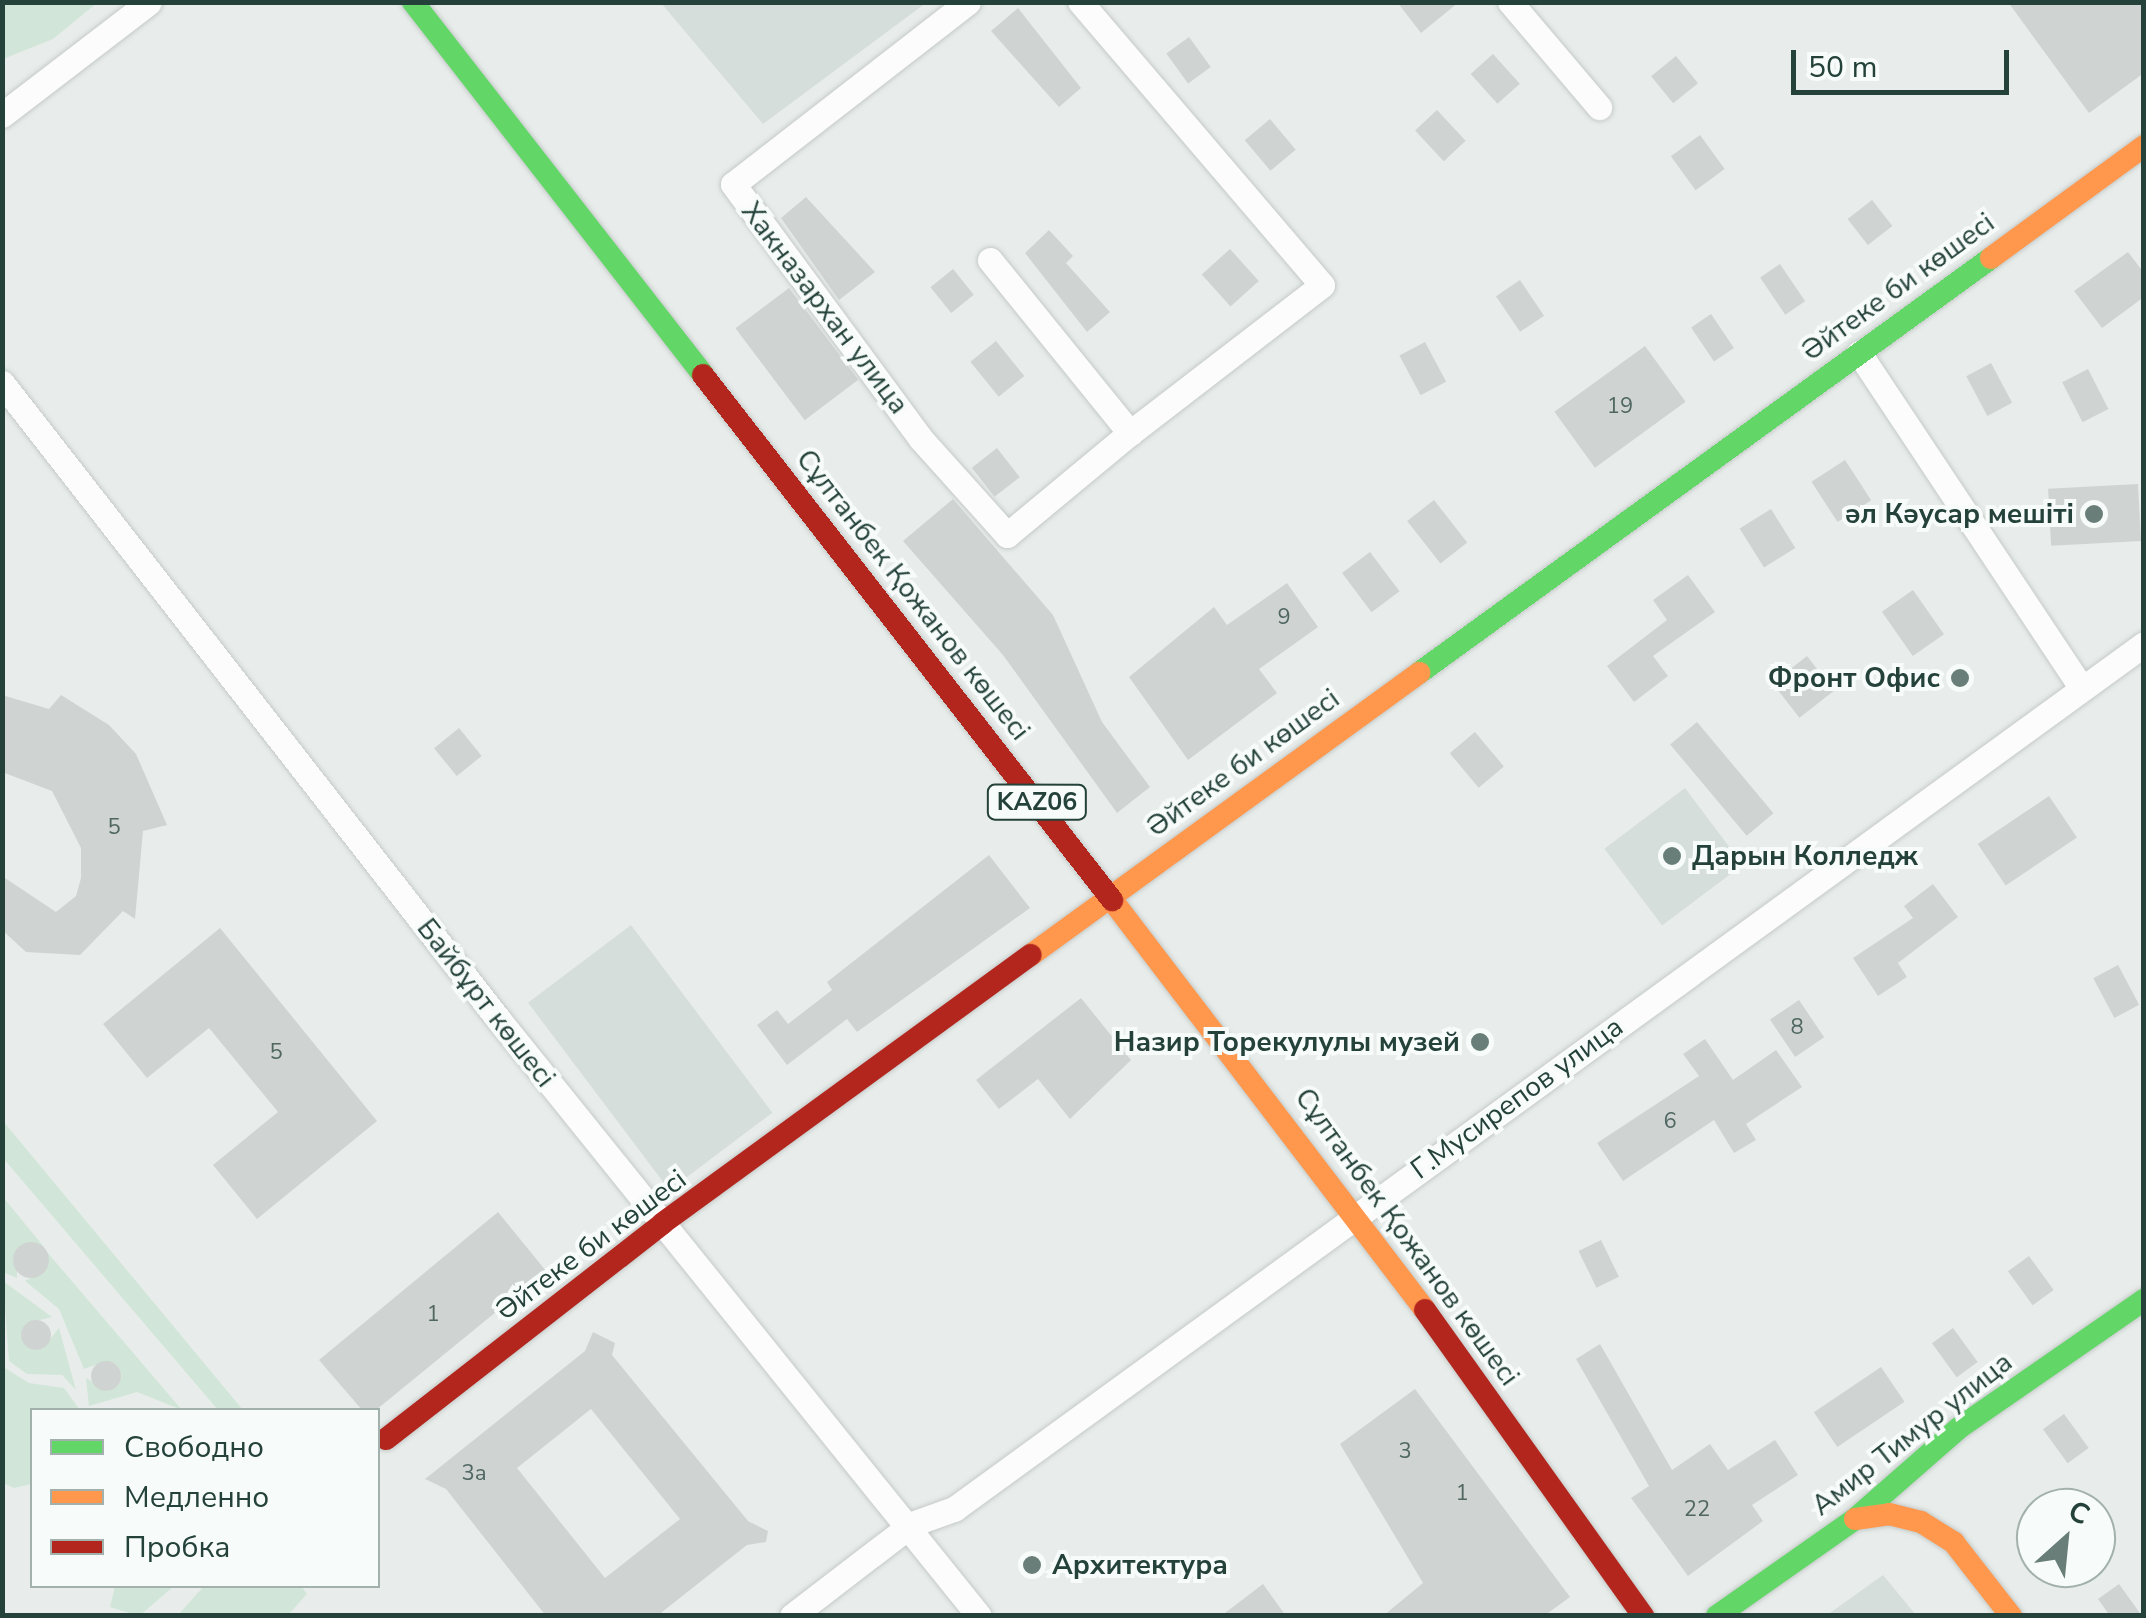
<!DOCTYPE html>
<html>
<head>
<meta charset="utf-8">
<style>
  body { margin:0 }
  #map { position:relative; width:2146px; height:1618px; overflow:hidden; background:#e8edeb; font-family:"Nunito Sans",sans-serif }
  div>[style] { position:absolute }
  .built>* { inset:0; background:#d6dedb; transform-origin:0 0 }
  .green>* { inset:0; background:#d1e6d8 }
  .building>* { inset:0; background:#cfd4d2; transform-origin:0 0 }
  .round { border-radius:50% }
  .roads { filter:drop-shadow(0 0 2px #c5cac8) drop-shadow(0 0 2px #c5cac8) }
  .street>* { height:25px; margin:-12.5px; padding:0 12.5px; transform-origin:12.5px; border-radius:12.5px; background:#fcfcfc }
  .fast>* { height:22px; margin:-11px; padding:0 11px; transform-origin:11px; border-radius:11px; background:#63d668 }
  .slow>* { height:22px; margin:-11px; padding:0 11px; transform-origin:11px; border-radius:11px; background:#ff974d }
  .jam>* { height:22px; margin:-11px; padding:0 11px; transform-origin:11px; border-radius:11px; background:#b3261e }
  .dots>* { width:28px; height:28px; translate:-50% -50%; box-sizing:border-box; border:5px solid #f7fbf9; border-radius:50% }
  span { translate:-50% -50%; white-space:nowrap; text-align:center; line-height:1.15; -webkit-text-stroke:8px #f7fbf9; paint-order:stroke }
  .number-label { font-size:22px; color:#506761 }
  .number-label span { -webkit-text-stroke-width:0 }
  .shield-label span { padding:2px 8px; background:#f7fbf9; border:2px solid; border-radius:8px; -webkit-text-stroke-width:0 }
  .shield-label { font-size:25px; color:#24423a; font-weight:700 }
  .street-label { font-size:28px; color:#24423a }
  .poi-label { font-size:28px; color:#24423a; font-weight:700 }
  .right { translate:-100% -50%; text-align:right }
  .left { translate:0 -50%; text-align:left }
  .frame { position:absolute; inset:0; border:5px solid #24423a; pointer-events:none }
  .legend { position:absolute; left:30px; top:1408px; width:350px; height:180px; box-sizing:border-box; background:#f7fbf9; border:2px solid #a3b1ad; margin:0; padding:12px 18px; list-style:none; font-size:30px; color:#24423a }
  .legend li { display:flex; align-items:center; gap:20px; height:50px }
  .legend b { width:50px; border:2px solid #a3b1ad }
  .north { position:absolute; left:2016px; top:1488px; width:100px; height:100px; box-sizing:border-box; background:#f7fbf9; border:2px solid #a3b1ad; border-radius:50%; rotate:27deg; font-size:28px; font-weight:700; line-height:40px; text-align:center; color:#24423a }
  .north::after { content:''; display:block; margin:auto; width:35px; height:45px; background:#697e78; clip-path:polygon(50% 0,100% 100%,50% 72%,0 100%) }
  .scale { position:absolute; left:1791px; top:50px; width:218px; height:45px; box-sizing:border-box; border:5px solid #24423a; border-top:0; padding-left:12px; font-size:30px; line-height:35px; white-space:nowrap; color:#24423a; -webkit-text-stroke:8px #f7fbf9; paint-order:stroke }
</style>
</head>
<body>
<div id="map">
  <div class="built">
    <i style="clip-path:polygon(661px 3px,926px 3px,763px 124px)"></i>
    <i style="left:1685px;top:788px;width:96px;height:101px;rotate:53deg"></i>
    <i style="left:631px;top:925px;width:235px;height:129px;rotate:53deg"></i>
    <i style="clip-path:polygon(1883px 1575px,1916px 1615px,1827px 1615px)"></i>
  </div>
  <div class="green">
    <i style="clip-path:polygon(3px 2px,97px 2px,97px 3px,53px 39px,3px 59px)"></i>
    <i style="clip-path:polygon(3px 1121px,243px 1410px,218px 1410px,3px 1158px)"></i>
    <i style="clip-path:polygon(3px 1197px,44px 1247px,17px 1248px,17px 1278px,3px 1272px)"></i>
    <i style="clip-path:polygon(47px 1252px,182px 1410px,137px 1392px,89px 1406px,86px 1378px,107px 1391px,121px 1373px,106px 1361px,84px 1369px,59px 1309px,25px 1281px,46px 1270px)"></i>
    <i style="clip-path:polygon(3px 1281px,52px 1317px,27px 1323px,22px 1340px,42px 1349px,59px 1328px,76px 1390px,62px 1375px,27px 1374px,9px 1361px)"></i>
    <i style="clip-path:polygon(2px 1366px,29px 1383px,64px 1388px,80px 1410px,32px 1410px,32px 1484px,14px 1488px,3px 1483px)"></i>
    <i style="clip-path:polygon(115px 1586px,174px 1586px,139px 1616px,110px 1607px)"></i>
    <i style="clip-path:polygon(204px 1586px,301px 1586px,307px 1594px,288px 1615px,178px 1615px)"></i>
  </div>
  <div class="building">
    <i style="clip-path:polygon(1397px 2px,1459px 2px,1421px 33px)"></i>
    <i style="clip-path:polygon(2008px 2px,2144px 2px,2144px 73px,2089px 113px)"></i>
    <i style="clip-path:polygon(1018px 8px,1081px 88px,1059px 107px,991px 31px)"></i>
    <i style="left:1189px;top:37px;width:37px;height:28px;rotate:54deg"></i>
    <i style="left:1493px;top:54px;width:40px;height:30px;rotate:48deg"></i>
    <i style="left:1676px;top:56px;width:35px;height:32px;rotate:51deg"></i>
    <i style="left:1437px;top:110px;width:42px;height:30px;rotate:47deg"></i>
    <i style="left:1270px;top:119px;width:40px;height:33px;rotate:50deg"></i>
    <i style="left:1700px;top:135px;width:42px;height:36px;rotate:54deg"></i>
    <i style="clip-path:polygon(806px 197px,875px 272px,839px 300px,781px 218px)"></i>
    <i style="left:1872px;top:200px;width:33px;height:31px;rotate:52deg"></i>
    <i style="clip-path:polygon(1049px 230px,1073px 256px,1066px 263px,1110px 312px,1087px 332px,1025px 253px)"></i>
    <i style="left:1230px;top:249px;width:43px;height:38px;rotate:48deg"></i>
    <i style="clip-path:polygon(2128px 252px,2144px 273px,2144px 297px,2102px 328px,2074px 291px)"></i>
    <i style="left:1780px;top:264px;width:45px;height:24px;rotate:56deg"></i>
    <i style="left:953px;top:269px;width:33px;height:29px;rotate:51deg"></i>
    <i style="left:1520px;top:280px;width:43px;height:29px;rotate:56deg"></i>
    <i style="left:789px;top:288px;width:115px;height:67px;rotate:53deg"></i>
    <i style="left:1711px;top:314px;width:41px;height:24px;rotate:56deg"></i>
    <i style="left:996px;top:341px;width:45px;height:33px;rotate:51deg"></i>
    <i style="left:1425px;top:342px;width:45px;height:29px;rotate:62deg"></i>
    <i style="left:1645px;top:346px;width:69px;height:112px;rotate:54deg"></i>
    <i style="left:1991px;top:363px;width:45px;height:28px;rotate:62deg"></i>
    <i style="left:2088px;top:369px;width:45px;height:29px;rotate:63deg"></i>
    <i style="left:997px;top:448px;width:37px;height:32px;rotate:52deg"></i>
    <i style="left:1845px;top:460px;width:48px;height:40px;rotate:57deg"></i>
    <i style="left:2138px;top:484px;width:57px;height:90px;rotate:87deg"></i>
    <i style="clip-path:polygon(953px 499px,1053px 615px,1102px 722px,1150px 787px,1117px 813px,1003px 655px,903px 541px)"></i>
    <i style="left:1434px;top:500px;width:54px;height:34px;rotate:52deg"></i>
    <i style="left:1771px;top:509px;width:46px;height:37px;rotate:58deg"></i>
    <i style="left:1370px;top:552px;width:49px;height:35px;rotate:53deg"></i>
    <i style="clip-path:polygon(1688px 575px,1715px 612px,1653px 656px,1668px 676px,1634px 702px,1607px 666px,1667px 620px,1653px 600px)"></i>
    <i style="clip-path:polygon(1287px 583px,1318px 627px,1259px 669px,1277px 693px,1188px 760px,1129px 677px,1214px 607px,1227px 625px)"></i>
    <i style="left:1913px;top:590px;width:54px;height:38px;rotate:55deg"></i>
    <i style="left:1807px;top:656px;width:44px;height:44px;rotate:52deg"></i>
    <i style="clip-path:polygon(2px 695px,49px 709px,61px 695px,109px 725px,136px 754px,167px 825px,143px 831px,135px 919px,123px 911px,80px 955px,26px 952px,2px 930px,2px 876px,56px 912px,76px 896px,81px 878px,81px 848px,52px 791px,2px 772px)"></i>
    <i style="left:1697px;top:722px;width:119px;height:35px;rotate:50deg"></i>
    <i style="left:459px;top:728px;width:36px;height:32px;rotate:51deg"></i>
    <i style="left:1475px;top:732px;width:45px;height:33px;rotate:50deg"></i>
    <i style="left:2049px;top:796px;width:50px;height:86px;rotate:56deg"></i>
    <i style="clip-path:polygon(989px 855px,1030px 908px,857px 1032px,847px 1019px,787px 1065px,757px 1025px,777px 1010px,788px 1024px,832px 990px,827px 982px)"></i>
    <i style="clip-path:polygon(1933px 884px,1958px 917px,1898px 963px,1907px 977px,1878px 996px,1853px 958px,1913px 918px,1904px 906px)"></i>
    <i style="clip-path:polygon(220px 928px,377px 1121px,257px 1219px,213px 1165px,278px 1112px,209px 1028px,147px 1078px,103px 1024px)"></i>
    <i style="left:2118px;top:965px;width:45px;height:28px;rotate:62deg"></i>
    <i style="clip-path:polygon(1081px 998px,1131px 1060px,1070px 1119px,1038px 1079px,999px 1109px,976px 1080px)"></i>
    <i style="left:1799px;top:1000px;width:45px;height:35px;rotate:56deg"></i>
    <i style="clip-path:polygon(1705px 1039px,1733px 1080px,1776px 1050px,1802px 1087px,1746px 1124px,1756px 1140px,1734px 1153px,1714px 1120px,1623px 1181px,1597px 1143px,1699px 1076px,1683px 1054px)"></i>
    <i style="clip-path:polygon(498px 1212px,546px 1271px,376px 1410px,362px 1410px,319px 1360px)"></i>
    <i style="left:1601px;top:1240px;width:41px;height:25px;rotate:64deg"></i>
    <i class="round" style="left:13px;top:1242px;width:36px;height:36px"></i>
    <i style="left:2029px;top:1256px;width:42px;height:26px;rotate:54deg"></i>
    <i class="round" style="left:21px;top:1320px;width:30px;height:30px"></i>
    <i style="left:1953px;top:1328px;width:42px;height:26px;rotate:54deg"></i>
    <i style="clip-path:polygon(evenodd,593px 1332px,615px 1343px,612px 1355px,748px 1521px,768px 1531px,766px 1542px,747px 1545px,657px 1616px,546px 1616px,446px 1489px,425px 1479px,585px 1351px,593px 1332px,591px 1409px,680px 1519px,605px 1578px,517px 1468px,591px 1409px)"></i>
    <i style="clip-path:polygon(1600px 1344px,1672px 1470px,1710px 1444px,1728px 1470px,1775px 1440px,1798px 1475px,1752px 1505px,1763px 1521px,1688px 1576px,1631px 1498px,1649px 1486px,1576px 1359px)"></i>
    <i class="round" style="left:91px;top:1361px;width:30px;height:30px"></i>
    <i style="left:1881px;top:1367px;width:42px;height:81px;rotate:56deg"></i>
    <i style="clip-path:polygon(1415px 1389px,1570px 1597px,1544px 1616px,1383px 1616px,1423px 1583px,1340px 1444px)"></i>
    <i style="left:2064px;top:1414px;width:42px;height:26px;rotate:54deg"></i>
    <i style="clip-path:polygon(1263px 1584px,1286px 1616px,1221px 1616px)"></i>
    <i style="clip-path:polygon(2119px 1584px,2142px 1616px,2110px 1616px,2098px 1599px)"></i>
  </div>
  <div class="roads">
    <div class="street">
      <i style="left:968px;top:2px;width:297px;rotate:142.2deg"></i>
      <i style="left:733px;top:184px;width:317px;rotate:53.6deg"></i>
      <i style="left:921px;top:439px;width:129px;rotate:48.1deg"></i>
      <i style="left:1007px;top:535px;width:160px;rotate:-39.7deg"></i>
      <i style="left:1510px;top:2px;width:138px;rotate:49.7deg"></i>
      <i style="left:2px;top:115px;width:185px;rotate:-37.5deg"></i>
      <i style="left:990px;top:260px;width:223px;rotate:51deg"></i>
      <i style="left:1130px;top:433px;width:242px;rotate:-37.6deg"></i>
      <i style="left:1322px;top:285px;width:372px;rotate:-130.5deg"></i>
      <i style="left:1859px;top:353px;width:401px;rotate:56.4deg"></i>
      <i style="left:2px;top:383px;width:808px;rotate:52.04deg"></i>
      <i style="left:499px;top:1020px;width:765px;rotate:51.15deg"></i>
      <i style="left:792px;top:1616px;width:151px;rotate:-37.5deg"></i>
      <i style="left:912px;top:1524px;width:45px;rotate:-19.7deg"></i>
      <i style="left:954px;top:1509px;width:1471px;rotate:-36.01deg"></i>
    </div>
    <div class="fast">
      <i style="left:413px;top:2px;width:472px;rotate:52.1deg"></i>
      <i style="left:1419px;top:673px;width:707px;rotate:-35.96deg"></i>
      <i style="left:1717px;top:1616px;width:169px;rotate:-35.1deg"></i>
      <i style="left:1855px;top:1519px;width:138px;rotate:-41.2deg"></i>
      <i style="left:1959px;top:1428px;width:225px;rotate:-34.7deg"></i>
    </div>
    <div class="slow">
      <i style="left:1991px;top:258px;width:190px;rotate:-36.2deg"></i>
      <i style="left:1112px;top:900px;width:516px;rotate:52.64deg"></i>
      <i style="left:1031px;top:955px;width:480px;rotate:-36deg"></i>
      <i style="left:1855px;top:1519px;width:34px;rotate:-8deg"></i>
      <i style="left:1889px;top:1514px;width:33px;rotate:14deg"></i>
      <i style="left:1921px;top:1522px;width:39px;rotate:32deg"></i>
      <i style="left:1954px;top:1543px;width:93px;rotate:52deg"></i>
    </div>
    <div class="jam">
      <i style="left:703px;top:375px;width:666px;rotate:52.08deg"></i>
      <i style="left:1425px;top:1310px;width:376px;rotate:54.5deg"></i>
      <i style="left:386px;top:1439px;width:351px;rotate:-37.9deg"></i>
      <i style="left:663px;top:1223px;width:455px;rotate:-36.1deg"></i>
    </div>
  </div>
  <div class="dots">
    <i style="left:2094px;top:514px;background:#697e78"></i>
    <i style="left:1960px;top:678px;background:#697e78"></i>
    <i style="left:1672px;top:856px;background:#697e78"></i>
    <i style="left:1480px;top:1042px;background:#697e78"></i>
    <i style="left:1032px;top:1565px;background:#697e78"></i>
  </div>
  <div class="number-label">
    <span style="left:1620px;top:407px">19</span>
    <span style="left:1284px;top:618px">9</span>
    <span style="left:114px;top:828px">5</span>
    <span style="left:1797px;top:1028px">8</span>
    <span style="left:276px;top:1053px">5</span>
    <span style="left:1670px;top:1122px">6</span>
    <span style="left:433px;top:1315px">1</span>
    <span style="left:1405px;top:1452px">3</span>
    <span style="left:474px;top:1474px">3а</span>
    <span style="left:1462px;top:1494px">1</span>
    <span style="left:1697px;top:1510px">22</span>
  </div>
  <div class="shield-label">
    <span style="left:1037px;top:802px">KАZ06</span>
  </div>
  <div class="street-label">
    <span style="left:1898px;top:287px;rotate:-36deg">Әйтеке би көшесі</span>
    <span style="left:825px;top:308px;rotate:53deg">Хакназархан улица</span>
    <span style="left:913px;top:595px;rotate:52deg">Сұлтанбек Қожанов көшесі</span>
    <span style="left:1243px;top:763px;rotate:-36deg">Әйтеке би көшесі</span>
    <span style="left:486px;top:1003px;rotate:52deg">Байбұрт көшесі</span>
    <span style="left:1517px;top:1098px;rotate:-36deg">Г.Мусирепов улица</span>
    <span style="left:1407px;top:1237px;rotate:54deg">Сұлтанбек Қожанов көшесі</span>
    <span style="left:591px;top:1245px;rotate:-37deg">Әйтеке би көшесі</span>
    <span style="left:1912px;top:1434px;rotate:-38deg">Амир Тимур улица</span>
  </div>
  <div class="poi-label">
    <span class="right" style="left:2074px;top:514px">әл Кәусар мешіті</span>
    <span class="right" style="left:1940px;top:678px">Фронт Офис</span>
    <span class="left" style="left:1692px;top:856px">Дарын Колледж</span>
    <span class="right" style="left:1460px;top:1042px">Назир Торекулулы музей</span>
    <span class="left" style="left:1052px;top:1565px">Архитектура</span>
  </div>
  <div class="frame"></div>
  <ul class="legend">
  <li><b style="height:12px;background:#63d668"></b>Свободно</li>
  <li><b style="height:12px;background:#ff974d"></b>Медленно</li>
  <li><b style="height:12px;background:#b3261e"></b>Пробка</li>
  </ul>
  <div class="north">С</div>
  <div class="scale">50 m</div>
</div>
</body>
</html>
